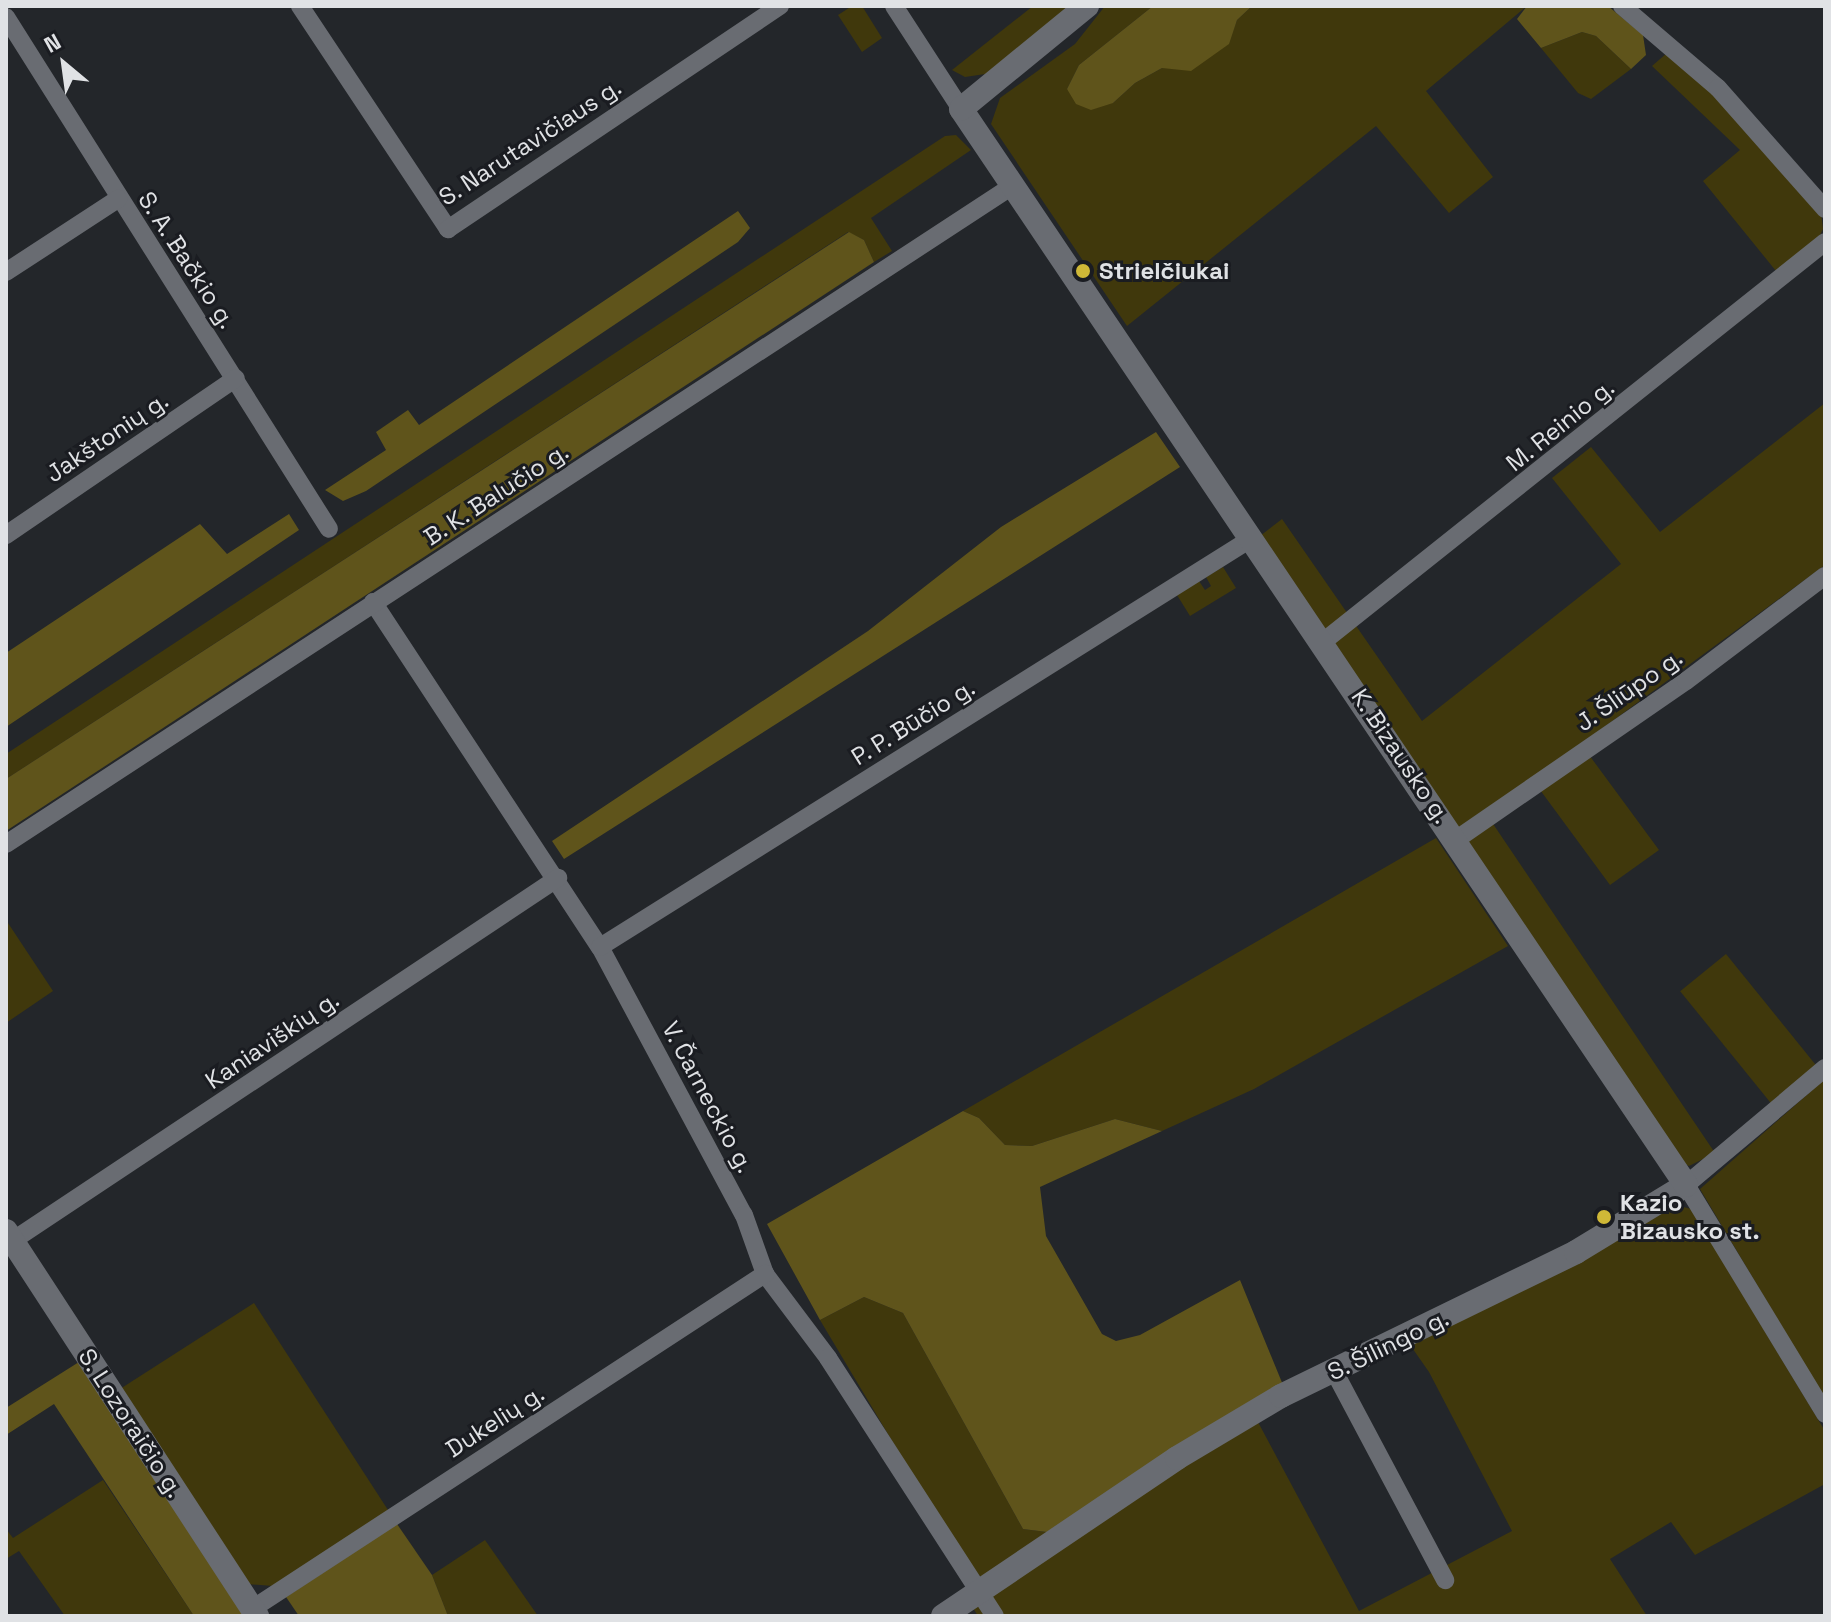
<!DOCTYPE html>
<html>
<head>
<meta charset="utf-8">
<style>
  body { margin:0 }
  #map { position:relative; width:1831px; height:1622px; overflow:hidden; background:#23262a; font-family:"Space Grotesk",sans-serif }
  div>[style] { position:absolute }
  .green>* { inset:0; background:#40380c; transform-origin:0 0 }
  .forest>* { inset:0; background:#5f541b }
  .street>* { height:18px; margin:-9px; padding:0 9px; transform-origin:9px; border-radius:9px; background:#696c72 }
  .secondary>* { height:24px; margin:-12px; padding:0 12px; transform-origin:12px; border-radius:12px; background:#696c72 }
  .dots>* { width:22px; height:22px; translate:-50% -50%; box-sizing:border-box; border:4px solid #1a1c21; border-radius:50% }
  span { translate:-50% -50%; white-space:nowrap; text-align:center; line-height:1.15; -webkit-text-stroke:6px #1a1c21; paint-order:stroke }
  .street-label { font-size:24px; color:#e0e2e5 }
  .poi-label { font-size:24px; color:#e0e2e5; font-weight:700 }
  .left { translate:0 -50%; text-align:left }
  .frame { position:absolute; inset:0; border:8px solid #e0e2e5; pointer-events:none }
  .north { position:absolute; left:24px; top:24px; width:80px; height:80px; -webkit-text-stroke:6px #1a1c21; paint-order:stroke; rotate:331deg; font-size:22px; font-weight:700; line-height:32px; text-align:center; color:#e0e2e5 }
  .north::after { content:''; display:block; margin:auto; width:28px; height:36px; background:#e0e2e5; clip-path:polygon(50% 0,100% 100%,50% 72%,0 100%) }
</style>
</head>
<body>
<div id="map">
  <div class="green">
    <i style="clip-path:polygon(852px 6px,862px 6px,882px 38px,862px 52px,838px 15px)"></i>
    <i style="clip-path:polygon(1033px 6px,1073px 6px,992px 73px,965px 77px,952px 70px)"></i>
    <i style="clip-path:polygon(1105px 6px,1153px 6px,1079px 65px,1067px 89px,1113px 103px,1135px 83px,1162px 68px,1228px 44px,1237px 20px,1252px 6px,1527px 6px,1426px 91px,1493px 177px,1449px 213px,1376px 126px,1127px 326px,991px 124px,1000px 98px,1075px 44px)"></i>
    <i style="clip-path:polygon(1582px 32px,1596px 36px,1631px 69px,1591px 99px,1578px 93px,1541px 48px)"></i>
    <i style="clip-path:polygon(1667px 53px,1694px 73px,1821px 212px,1823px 229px,1819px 237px,1776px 271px,1703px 181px,1740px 150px,1652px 66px)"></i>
    <i style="clip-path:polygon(956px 135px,971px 150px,871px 218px,892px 251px,874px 262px,864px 240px,848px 232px,6px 779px,6px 754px,945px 136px)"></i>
    <i style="clip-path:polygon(1825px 403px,1825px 565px,1581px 744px,1659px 850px,1610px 885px,1532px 779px,1485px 812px,1715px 1153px,1689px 1166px,1679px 1161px,1260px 536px,1282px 519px,1422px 721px,1621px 564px,1552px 478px,1591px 447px,1660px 532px)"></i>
    <i style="clip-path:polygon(1223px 567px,1236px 588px,1190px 616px,1177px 595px,1199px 581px,1205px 590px,1211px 586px,1206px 577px)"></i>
    <i style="clip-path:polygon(1436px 838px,1508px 946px,1254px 1089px,1162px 1131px,1115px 1119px,1032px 1146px,1005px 1145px,979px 1118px,963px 1111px)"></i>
    <i style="clip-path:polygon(6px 920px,53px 991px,6px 1023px)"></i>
    <i style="left:1726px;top:954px;width:144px;height:59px;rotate:51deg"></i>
    <i style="clip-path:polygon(1825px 1079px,1825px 1399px,1700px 1189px)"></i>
    <i style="clip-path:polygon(1676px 1205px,1691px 1209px,1825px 1431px,1825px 1484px,1695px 1555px,1671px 1522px,1610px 1559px,1647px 1616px,978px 1616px,973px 1608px,1193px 1458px,1258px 1422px,1359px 1611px,1512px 1531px,1429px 1372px,1408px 1342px)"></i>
    <i style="clip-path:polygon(864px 1297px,903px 1313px,1023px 1529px,1047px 1532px,984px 1578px,969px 1570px,820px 1320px)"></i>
    <i style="clip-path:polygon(254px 1303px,388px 1510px,273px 1586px,246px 1584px,120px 1389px)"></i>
    <i style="clip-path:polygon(103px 1480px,194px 1616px,65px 1616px,19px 1551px,6px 1559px,6px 1529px,13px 1538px)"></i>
    <i style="clip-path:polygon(485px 1540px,538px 1616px,448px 1616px,432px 1575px)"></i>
  </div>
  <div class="forest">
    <i style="clip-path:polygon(1153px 6px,1252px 6px,1237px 20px,1229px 44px,1191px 71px,1162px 68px,1135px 83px,1113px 103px,1091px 110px,1076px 104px,1067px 89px,1079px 65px)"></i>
    <i style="clip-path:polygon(1527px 6px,1608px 6px,1643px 35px,1646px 55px,1631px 69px,1596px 36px,1582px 32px,1541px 48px,1517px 19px)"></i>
    <i style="clip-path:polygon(738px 211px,750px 228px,738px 242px,366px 491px,343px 501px,325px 490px,386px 450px,376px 432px,408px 410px,419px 425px)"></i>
    <i style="clip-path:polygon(849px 232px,864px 240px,874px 262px,6px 831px,6px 779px)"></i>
    <i style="clip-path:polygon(1156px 432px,1180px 467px,564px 859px,552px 841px,868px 631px,1001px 527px)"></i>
    <i style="clip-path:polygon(289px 514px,299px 530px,6px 727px,6px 653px,200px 524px,227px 554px)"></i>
    <i style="clip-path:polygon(963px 1111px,979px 1118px,1005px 1145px,1032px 1146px,1115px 1119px,1162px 1131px,1040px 1187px,1046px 1236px,1102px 1334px,1116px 1341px,1140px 1335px,1240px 1280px,1283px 1385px,1047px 1532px,1023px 1529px,903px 1313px,864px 1297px,820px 1320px,767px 1224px)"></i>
    <i style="clip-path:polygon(79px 1362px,249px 1616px,194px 1616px,54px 1404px,6px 1435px,6px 1408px)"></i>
    <i style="clip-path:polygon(397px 1524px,432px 1575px,448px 1616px,299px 1616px,286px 1597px)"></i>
  </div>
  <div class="street">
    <i style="left:300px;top:6px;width:268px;rotate:56.4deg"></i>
    <i style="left:448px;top:229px;width:400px;rotate:-33.9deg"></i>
    <i style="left:894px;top:6px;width:123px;rotate:57deg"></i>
    <i style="left:1622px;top:6px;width:126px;rotate:40.5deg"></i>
    <i style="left:1718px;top:88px;width:162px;rotate:48.5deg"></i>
    <i style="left:6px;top:17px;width:605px;rotate:57.75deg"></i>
    <i style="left:6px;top:272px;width:134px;rotate:-33.1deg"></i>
    <i style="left:6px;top:535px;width:278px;rotate:-34.3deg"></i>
    <i style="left:373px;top:602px;width:413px;rotate:56.7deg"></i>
    <i style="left:600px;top:947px;width:304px;rotate:61.8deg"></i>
    <i style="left:744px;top:1215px;width:63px;rotate:70.4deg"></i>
    <i style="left:765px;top:1274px;width:105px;rotate:53.1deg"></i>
    <i style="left:828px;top:1358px;width:307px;rotate:57.1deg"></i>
    <i style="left:1324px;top:641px;width:640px;rotate:-38.53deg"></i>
    <i style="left:1457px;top:839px;width:278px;rotate:-34.6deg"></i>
    <i style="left:1686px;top:681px;width:174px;rotate:-37.1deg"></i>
    <i style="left:6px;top:844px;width:1204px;rotate:-33.18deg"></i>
    <i style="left:600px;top:947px;width:770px;rotate:-32.1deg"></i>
    <i style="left:1825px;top:1068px;width:182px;rotate:139.9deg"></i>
    <i style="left:1686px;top:1185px;width:268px;rotate:58.7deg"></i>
    <i style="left:12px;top:1241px;width:656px;rotate:-33.62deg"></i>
    <i style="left:1334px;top:1371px;width:237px;rotate:62deg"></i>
    <i style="left:252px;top:1609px;width:613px;rotate:-33.15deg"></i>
  </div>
  <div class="secondary">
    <i style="left:6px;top:1231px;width:460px;rotate:56.9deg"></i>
    <i style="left:943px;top:1616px;width:282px;rotate:-34deg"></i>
    <i style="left:1177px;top:1458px;width:121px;rotate:-30.8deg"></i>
    <i style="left:1281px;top:1396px;width:328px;rotate:-26deg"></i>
    <i style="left:1576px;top:1252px;width:129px;rotate:-31.3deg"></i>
    <i style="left:1686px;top:1185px;width:1297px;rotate:-123.97deg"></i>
    <i style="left:961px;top:109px;width:163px;rotate:-39.3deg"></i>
  </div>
  <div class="dots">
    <i style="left:1083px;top:271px;background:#cfb837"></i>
    <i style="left:1604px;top:1217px;background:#cfb837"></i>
  </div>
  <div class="street-label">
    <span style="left:530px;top:142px;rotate:-33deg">S. Narutavičiaus g.</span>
    <span style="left:187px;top:260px;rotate:57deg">S. A. Bačkio g.</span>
    <span style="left:1560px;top:425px;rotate:-39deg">M. Reinio g.</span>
    <span style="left:107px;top:437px;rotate:-34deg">Jakštonių g.</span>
    <span style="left:496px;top:494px;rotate:-33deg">B. K. Balučio g.</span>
    <span style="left:1629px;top:690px;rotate:-35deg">J. Šliūpo g.</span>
    <span style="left:913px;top:722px;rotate:-32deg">P. P. Būčio g.</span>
    <span style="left:1401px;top:756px;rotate:56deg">K. Bizausko g.</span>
    <span style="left:272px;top:1040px;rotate:-34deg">Kaniaviškių g.</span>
    <span style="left:708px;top:1097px;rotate:62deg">V. Čarneckio g.</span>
    <span style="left:1388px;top:1345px;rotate:-26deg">S. Šilingo g.</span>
    <span style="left:495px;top:1421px;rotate:-33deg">Dukelių g.</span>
    <span style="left:131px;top:1423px;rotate:57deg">S. Lozoraičio g.</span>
  </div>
  <div class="poi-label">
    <span class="left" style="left:1099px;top:271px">Strielčiukai</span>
    <span class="left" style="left:1620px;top:1217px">Kazio<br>Bizausko st.</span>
  </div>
  <div class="frame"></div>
  <div class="north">N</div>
</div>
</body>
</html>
